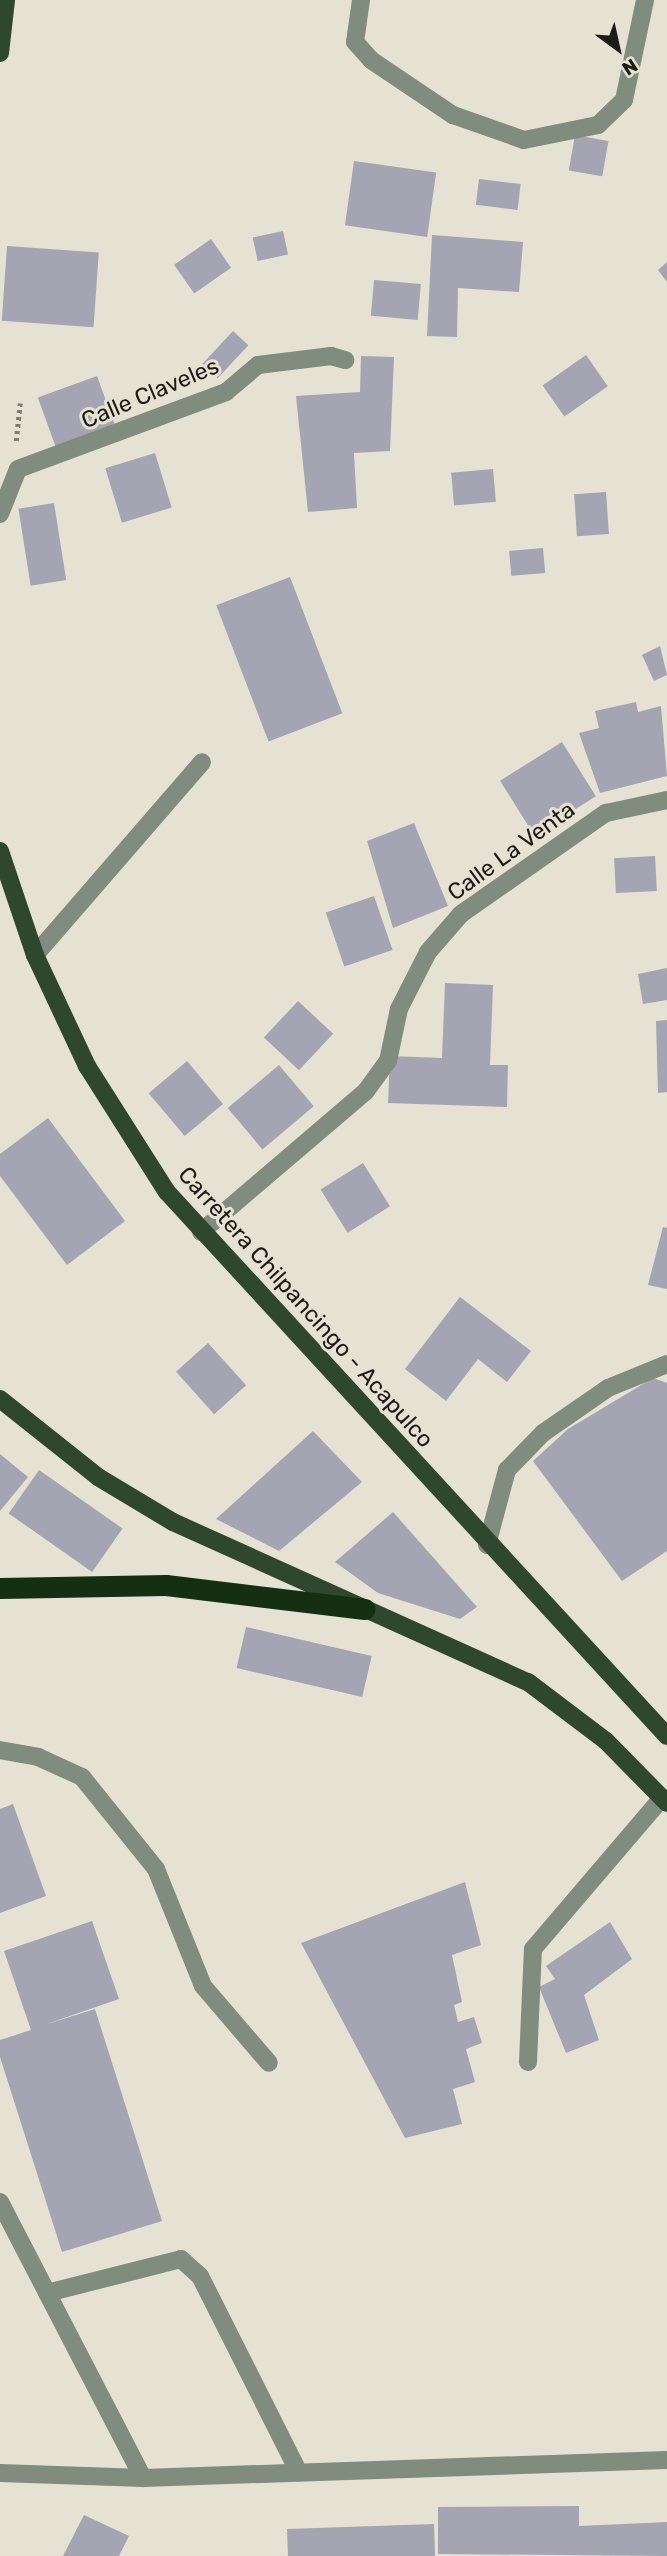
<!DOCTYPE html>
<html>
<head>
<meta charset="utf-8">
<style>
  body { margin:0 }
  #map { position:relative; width:667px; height:2556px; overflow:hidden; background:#e5e2d3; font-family:Rubik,sans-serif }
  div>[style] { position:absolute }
  .building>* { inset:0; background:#a4a4b2; transform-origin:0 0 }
  .path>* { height:4.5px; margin-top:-2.25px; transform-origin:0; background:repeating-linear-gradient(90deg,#7f7c72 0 3.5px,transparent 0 7px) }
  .lane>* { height:18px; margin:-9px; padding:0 9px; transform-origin:9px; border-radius:9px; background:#7f8c7e }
  .street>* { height:18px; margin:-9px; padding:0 9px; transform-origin:9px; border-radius:9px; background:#7f8c7e }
  .primary>* { height:18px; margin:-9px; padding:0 9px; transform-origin:9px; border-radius:9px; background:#30472f }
  .highway>* { height:21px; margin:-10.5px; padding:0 10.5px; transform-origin:10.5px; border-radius:10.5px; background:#152f13 }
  span { translate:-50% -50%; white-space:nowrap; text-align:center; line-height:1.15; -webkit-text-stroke:6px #e5e2d3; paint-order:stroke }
  .street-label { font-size:23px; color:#1d1b16 }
  .north { position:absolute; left:583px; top:14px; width:70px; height:70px; -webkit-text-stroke:5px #e5e2d3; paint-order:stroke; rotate:147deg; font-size:19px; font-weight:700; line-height:28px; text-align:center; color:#1d1b16 }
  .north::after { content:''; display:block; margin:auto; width:24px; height:32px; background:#1d1b16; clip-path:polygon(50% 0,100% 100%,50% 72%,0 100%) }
</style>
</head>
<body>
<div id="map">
  <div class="building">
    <i style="left:575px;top:135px;width:34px;height:36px;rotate:10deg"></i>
    <i style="left:354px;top:161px;width:83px;height:65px;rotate:8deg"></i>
    <i style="left:479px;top:179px;width:42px;height:26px;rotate:7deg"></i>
    <i style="left:283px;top:231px;width:24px;height:31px;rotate:78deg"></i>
    <i style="clip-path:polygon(432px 235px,523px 242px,519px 292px,458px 288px,457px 337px,427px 336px)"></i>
    <i style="left:211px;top:239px;width:35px;height:45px;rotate:55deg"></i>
    <i style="left:7px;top:246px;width:92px;height:75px;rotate:4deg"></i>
    <i style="clip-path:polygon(667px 262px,667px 282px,658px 270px)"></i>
    <i style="left:374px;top:280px;width:47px;height:36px;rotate:5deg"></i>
    <i style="left:233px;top:331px;width:21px;height:45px;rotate:43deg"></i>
    <i style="left:586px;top:355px;width:38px;height:53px;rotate:55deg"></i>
    <i style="clip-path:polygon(361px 356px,394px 357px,390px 451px,354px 453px,357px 508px,308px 512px,296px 396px,360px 392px)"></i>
    <i style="left:97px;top:376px;width:56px;height:63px;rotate:70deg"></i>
    <i style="left:155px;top:453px;width:57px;height:52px;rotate:73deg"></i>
    <i style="left:493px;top:469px;width:33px;height:42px;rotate:85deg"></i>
    <i style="left:606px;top:492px;width:42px;height:32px;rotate:86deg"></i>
    <i style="left:54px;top:503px;width:78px;height:36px;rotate:81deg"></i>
    <i style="left:543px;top:548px;width:25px;height:34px;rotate:85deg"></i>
    <i style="left:290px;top:577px;width:146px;height:79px;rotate:69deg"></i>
    <i style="clip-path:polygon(660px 646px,667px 675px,654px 681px,642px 655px)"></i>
    <i style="clip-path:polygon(636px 702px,638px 712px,661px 706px,667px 776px,600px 793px,579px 733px,599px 728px,595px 711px)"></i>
    <i style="left:562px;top:742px;width:64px;height:73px;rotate:58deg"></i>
    <i style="clip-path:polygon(414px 823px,448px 906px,393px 928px,367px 841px)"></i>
    <i style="left:655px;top:856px;width:35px;height:41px;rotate:87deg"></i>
    <i style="left:374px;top:896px;width:57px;height:51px;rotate:71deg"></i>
    <i style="clip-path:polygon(667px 968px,667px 1000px,643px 1004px,638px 974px)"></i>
    <i style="clip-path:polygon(445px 983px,493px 985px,490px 1065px,508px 1065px,507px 1107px,388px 1103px,390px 1056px,442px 1058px)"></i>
    <i style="left:298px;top:1001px;width:48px;height:50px;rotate:43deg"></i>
    <i style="clip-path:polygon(667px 1020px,667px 1092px,658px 1093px,656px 1021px)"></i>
    <i style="left:187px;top:1061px;width:56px;height:50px;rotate:50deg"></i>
    <i style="left:279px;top:1065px;width:54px;height:67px;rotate:50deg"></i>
    <i style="clip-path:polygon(48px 1118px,125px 1221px,67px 1265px,0 1176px,0 1154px)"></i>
    <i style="left:363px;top:1163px;width:51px;height:50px;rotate:58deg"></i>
    <i style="clip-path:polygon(663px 1227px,667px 1228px,667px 1289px,648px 1285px)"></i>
    <i style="clip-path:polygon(460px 1297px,531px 1351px,507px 1382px,478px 1359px,446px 1401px,405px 1369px)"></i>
    <i style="left:208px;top:1343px;width:57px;height:43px;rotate:48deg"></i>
    <i style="clip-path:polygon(653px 1378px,667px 1383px,667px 1551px,622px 1581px,533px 1461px,568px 1429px)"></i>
    <i style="clip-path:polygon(313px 1431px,362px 1482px,279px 1551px,216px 1519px)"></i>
    <i style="clip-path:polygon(0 1454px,28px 1477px,0 1511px)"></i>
    <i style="left:39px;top:1470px;width:102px;height:53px;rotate:35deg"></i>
    <i style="clip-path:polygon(393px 1512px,477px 1607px,460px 1619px,378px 1593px,335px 1562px)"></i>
    <i style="left:246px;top:1627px;width:129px;height:42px;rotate:13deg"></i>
    <i style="clip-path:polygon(13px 1804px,46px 1896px,0 1913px,0 1809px)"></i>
    <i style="clip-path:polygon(465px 1882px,481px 1945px,452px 1955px,462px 2002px,454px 2005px,458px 2022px,474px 2017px,482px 2043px,466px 2049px,475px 2082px,453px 2089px,462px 2124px,405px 2138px,301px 1943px)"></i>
    <i style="clip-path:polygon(92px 1921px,119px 1999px,44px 2025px,95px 2009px,162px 2221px,62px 2252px,0 2057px,0 2040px,31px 2030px,4px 1951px)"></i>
    <i style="clip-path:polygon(610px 1922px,632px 1959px,584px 1995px,599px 2040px,566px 2053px,539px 1987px,555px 1979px,546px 1966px)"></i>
    <i style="clip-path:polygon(579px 2506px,579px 2526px,667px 2522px,667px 2556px,438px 2554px,438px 2507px)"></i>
    <i style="clip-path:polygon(84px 2515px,129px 2536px,119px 2556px,63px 2556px)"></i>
    <i style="clip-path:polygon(434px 2524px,435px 2556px,288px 2556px,287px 2529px)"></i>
  </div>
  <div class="path">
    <i style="left:16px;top:441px;width:38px;rotate:-84deg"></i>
  </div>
  <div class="lane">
    <i style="left:35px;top:955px;width:255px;rotate:-49.1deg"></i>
    <i style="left:0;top:1750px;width:39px;rotate:10deg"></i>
    <i style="left:38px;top:1757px;width:48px;rotate:24.4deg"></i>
    <i style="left:82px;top:1777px;width:118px;rotate:51.2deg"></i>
    <i style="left:156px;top:1869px;width:126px;rotate:68.1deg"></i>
    <i style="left:203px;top:1986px;width:101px;rotate:49.4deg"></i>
    <i style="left:528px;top:2062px;width:113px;rotate:-87.5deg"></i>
    <i style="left:533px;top:1949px;width:199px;rotate:-49.5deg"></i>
    <i style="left:0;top:2202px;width:311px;rotate:62.6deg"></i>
    <i style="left:47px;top:2293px;width:138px;rotate:-14.2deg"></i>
    <i style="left:181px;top:2259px;width:25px;rotate:42deg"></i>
    <i style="left:200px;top:2276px;width:220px;rotate:63.3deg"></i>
    <i style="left:0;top:2473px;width:143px;rotate:2deg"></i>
    <i style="left:143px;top:2478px;width:524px;rotate:-1.97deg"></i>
  </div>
  <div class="street">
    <i style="left:361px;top:0;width:42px;rotate:98.1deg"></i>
    <i style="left:355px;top:42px;width:24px;rotate:48deg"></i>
    <i style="left:371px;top:60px;width:99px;rotate:33.9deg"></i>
    <i style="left:453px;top:115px;width:75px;rotate:19.4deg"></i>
    <i style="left:524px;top:140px;width:76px;rotate:-11.5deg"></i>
    <i style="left:598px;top:125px;width:36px;rotate:-44deg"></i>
    <i style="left:624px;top:100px;width:102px;rotate:-78.1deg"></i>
    <i style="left:0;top:514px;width:48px;rotate:-68.2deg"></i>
    <i style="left:18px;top:469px;width:222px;rotate:-20.3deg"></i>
    <i style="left:226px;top:392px;width:42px;rotate:-40.2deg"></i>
    <i style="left:258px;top:365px;width:74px;rotate:-7deg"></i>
    <i style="left:331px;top:356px;width:15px;rotate:16deg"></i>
    <i style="left:201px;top:1232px;width:217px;rotate:-40.5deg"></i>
    <i style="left:366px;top:1091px;width:37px;rotate:-54deg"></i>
    <i style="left:388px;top:1061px;width:53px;rotate:-78.1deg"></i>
    <i style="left:399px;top:1009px;width:64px;rotate:-63deg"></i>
    <i style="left:428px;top:952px;width:50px;rotate:-49deg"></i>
    <i style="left:461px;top:914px;width:177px;rotate:-34.9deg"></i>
    <i style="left:606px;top:813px;width:62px;rotate:-12deg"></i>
    <i style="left:487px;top:1545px;width:78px;rotate:-75.1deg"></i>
    <i style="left:507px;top:1470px;width:52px;rotate:-45.8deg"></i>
    <i style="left:543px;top:1433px;width:79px;rotate:-34.7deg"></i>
    <i style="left:608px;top:1388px;width:64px;rotate:-22.1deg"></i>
  </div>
  <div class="primary">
    <i style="left:0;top:53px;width:53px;rotate:-83.5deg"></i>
    <i style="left:0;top:851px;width:110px;rotate:71.4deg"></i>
    <i style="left:35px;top:955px;width:123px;rotate:64.9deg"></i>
    <i style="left:87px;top:1066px;width:149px;rotate:57.6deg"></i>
    <i style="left:167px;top:1192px;width:739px;rotate:47.41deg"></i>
    <i style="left:0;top:1399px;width:125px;rotate:38.5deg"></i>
    <i style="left:98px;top:1477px;width:87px;rotate:31deg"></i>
    <i style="left:173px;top:1522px;width:389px;rotate:24.3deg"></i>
    <i style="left:528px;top:1682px;width:98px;rotate:37.1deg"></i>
    <i style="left:606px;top:1741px;width:87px;rotate:45.5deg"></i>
  </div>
  <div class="highway">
    <i style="left:0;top:1588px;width:166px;rotate:-1deg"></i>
    <i style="left:166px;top:1585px;width:200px;rotate:6.9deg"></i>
  </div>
  <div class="street-label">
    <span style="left:150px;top:393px;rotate:-23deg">Calle Claveles</span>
    <span style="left:511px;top:851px;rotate:-36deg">Calle La Venta</span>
    <span style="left:306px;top:1307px;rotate:48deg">Carretera Chilpancingo - Acapulco</span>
  </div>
  <div class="north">N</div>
</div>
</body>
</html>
